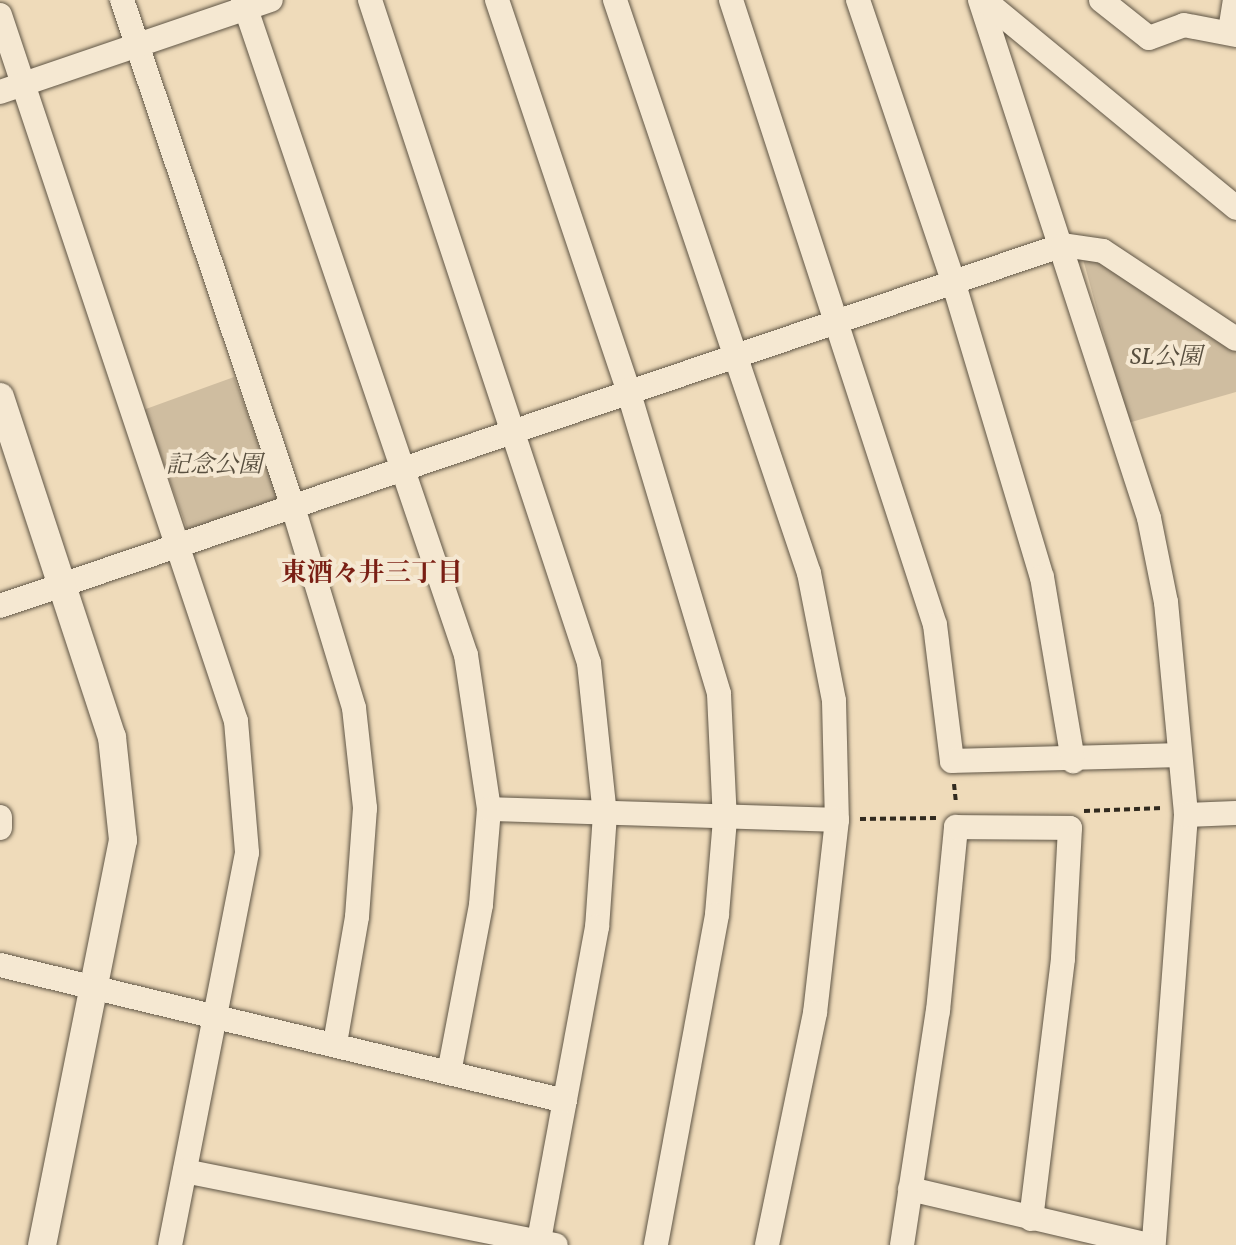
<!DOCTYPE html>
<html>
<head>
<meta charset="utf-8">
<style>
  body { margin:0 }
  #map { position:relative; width:1236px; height:1245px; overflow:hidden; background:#efdbba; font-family:Vollkorn,"Noto Serif JP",serif }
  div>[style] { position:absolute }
  .green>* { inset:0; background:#cfbda0; transform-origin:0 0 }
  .path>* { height:4px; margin-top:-2px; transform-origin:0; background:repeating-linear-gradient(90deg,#312a1f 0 6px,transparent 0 10px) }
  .roads { filter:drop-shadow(0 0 2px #605646) drop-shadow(0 0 2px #605646) }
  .minor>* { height:24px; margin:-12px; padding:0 12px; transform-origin:12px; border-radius:12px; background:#f5e8d2 }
  .tertiary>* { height:28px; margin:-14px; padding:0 14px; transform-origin:14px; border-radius:14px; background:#f5e8d2 }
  span { translate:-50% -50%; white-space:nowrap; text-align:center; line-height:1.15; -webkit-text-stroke:8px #f5e8d2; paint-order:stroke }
  .park-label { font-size:24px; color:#584f3f; font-style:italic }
  .neighbourhood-label { font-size:26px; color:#7a1f14; font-weight:700 }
</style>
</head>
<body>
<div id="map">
  <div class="green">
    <i style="clip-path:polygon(1102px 255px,1236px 344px,1236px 392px,1128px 423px,1083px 259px)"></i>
    <i style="left:234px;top:377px;width:130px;height:96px;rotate:70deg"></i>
  </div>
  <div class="path">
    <i style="left:954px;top:784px;width:19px;rotate:84deg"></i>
    <i style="left:1084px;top:811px;width:79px;rotate:-2.2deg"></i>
    <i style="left:860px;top:819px;width:76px;rotate:-0.8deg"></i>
  </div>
  <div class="roads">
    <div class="minor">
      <i style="left:122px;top:0;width:535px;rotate:71.36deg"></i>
      <i style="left:293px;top:507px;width:210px;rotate:73.1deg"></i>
      <i style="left:354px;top:708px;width:101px;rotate:83.7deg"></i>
      <i style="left:365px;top:808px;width:109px;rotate:94.2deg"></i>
      <i style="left:357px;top:917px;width:128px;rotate:99.9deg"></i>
      <i style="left:243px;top:0;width:692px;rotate:71.2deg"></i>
      <i style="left:466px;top:655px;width:156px;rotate:81.5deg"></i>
      <i style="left:489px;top:809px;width:96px;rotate:94.8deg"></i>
      <i style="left:481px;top:905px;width:170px;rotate:100.8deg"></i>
      <i style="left:370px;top:0;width:698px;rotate:71.72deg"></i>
      <i style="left:589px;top:663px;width:152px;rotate:84deg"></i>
      <i style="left:605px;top:814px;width:113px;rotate:94deg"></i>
      <i style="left:597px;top:927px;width:323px;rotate:100.5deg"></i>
      <i style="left:497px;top:0;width:411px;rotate:71.4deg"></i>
      <i style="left:628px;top:390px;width:317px;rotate:73.3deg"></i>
      <i style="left:719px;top:694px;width:125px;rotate:87.3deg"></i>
      <i style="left:725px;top:819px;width:96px;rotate:94.8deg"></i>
      <i style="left:717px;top:915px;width:336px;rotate:100.5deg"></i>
      <i style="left:615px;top:0;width:605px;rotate:71.3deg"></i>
      <i style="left:809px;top:573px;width:130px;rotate:78.9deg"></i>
      <i style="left:834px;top:701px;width:119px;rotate:88.6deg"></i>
      <i style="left:837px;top:820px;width:194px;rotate:96.5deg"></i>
      <i style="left:815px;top:1013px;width:237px;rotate:101.7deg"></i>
      <i style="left:731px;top:0;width:657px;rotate:71.92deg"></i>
      <i style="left:935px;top:625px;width:137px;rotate:82.9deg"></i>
      <i style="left:952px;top:761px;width:228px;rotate:-1.5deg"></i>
      <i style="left:858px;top:0;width:297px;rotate:71.3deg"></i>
      <i style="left:953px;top:281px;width:309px;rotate:73.3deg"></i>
      <i style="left:1042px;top:577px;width:187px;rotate:80.4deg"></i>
      <i style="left:980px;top:0;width:545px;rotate:71.93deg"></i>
      <i style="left:1149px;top:518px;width:86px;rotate:78.6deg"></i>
      <i style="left:1166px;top:602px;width:214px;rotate:84.6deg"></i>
      <i style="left:1186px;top:815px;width:431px;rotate:94.3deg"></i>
      <i style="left:984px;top:0;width:327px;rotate:39.5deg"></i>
      <i style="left:1101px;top:0;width:61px;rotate:38.4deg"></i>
      <i style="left:1149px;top:38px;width:37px;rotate:-20deg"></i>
      <i style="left:1184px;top:25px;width:53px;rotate:10.9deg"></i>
      <i style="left:0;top:15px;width:744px;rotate:71.52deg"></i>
      <i style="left:236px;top:721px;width:132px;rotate:85.2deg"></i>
      <i style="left:247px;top:853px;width:399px;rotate:101.1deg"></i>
      <i style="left:1230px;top:31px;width:31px;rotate:-81deg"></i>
      <i style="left:0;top:92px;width:286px;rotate:-18.8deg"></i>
      <i style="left:0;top:606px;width:1123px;rotate:-18.76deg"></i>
      <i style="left:1063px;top:245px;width:40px;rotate:8.5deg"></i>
      <i style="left:1103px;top:251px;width:159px;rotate:33.5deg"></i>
      <i style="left:489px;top:809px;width:348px;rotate:1.8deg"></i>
      <i style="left:1186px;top:815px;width:50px;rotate:-2.3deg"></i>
      <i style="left:0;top:817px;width:11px;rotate:90deg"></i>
      <i style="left:0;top:965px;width:581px;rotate:13.53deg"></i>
      <i style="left:185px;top:1171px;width:378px;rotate:11.3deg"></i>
      <i style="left:910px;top:1189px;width:245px;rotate:13.2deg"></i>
      <i style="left:902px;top:1245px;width:237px;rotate:-81.3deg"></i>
      <i style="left:938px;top:1011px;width:185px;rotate:-84.4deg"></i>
      <i style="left:956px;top:827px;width:114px;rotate:0.5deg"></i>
      <i style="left:1070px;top:828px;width:131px;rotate:93.1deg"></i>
      <i style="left:1063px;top:959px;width:262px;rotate:97deg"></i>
    </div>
    <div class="tertiary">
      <i style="left:0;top:397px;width:358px;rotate:71.8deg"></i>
      <i style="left:112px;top:737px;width:104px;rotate:83.9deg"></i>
      <i style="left:123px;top:840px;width:413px;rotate:101.3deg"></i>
    </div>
  </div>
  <div class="park-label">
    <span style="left:1166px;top:359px">SL公園</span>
    <span style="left:214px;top:467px">記念公園</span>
  </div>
  <div class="neighbourhood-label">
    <span style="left:372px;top:575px">東酒々井三丁目</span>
  </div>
</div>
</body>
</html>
